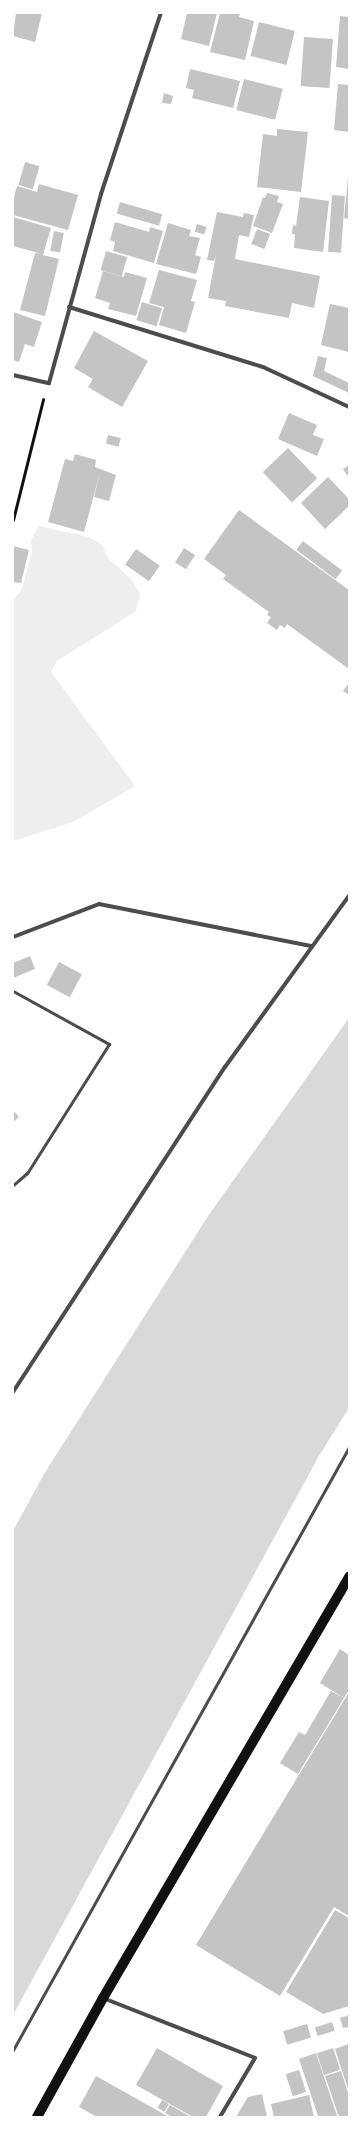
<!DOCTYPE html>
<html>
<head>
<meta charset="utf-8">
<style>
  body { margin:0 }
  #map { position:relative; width:362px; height:2130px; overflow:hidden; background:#fff; font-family:Manrope,sans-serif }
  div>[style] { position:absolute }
  .green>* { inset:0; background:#eee }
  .water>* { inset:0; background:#d9d9d9 }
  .building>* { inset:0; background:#c4c4c4; transform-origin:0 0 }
  .path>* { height:2.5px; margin:-1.25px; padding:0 1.25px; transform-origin:1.25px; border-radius:1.25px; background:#111 }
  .service>* { height:3px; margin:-1.5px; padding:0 1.5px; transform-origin:1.5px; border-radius:1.5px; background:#4c4c4c }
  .minor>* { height:4px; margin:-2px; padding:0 2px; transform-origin:2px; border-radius:2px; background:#4c4c4c }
  .primary>* { height:10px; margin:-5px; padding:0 5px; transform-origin:5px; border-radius:5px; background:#111 }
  span { translate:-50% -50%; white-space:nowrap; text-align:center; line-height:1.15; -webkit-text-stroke:4px #fff; paint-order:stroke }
  .frame { position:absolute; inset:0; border:14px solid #fff; pointer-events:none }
</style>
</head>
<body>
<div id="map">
  <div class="green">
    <i style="clip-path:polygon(39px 526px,89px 537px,102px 545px,109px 559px,131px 579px,140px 594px,136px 611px,57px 661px,51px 672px,135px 786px,73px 822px,13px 841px,13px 601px,22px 589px,32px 551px,31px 540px)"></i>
  </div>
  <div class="water">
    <i style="clip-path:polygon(349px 1018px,349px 1408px,320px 1454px,13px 2015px,13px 1531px,44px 1474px,208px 1216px)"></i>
  </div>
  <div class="building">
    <i style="clip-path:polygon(16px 13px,42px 13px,35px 42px,13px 36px)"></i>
    <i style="clip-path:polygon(187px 13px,217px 13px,209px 46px,181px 39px)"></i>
    <i style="clip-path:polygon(220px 13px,240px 13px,239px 17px,254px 21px,245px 60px,210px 52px)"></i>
    <i style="clip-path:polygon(340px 16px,349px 17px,349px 69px,336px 67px)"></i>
    <i style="left:259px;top:22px;width:37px;height:35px;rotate:14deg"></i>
    <i style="left:304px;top:37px;width:29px;height:49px;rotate:4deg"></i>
    <i style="clip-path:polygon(190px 69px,240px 81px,233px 108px,192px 98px,194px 90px,186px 88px)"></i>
    <i style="left:244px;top:79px;width:40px;height:32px;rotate:14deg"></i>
    <i style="clip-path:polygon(338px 84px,349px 85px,349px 132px,334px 130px)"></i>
    <i style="clip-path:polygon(164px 93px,173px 96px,171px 104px,162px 103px)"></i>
    <i style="clip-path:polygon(277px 129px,308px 132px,301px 192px,257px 187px,263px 134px,277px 136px)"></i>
    <i style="left:25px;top:162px;width:15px;height:24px;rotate:16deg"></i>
    <i style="clip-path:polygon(348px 178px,349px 178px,349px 219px,344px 218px)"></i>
    <i style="clip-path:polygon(39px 184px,78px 195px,68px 230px,13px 215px,13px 201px,17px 186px,37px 192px)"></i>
    <i style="clip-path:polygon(267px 193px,279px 196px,277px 202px,283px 204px,272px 233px,253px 226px,263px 197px,265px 198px)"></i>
    <i style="left:332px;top:195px;width:13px;height:57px;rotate:4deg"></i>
    <i style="clip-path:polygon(300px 197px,329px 201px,323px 252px,294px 248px,295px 234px,292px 234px,293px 225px,296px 226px)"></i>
    <i style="left:120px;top:202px;width:44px;height:12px;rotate:16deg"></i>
    <i style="clip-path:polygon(217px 212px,243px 217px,244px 213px,254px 215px,249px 237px,239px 235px,235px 259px,320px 276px,314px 308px,292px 303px,289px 318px,225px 306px,226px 301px,208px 298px,216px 255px,214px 261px,207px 260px)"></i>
    <i style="clip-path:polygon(13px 217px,51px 228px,43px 255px,59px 259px,45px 316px,20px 310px,35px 253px,42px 254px,13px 246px)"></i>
    <i style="clip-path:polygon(115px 222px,149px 232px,150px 227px,163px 231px,154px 263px,113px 251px,115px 242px,110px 240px)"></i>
    <i style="clip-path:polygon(168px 223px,191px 230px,189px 236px,200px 238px,195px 255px,201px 257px,196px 274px,156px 264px)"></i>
    <i style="left:197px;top:224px;width:10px;height:8px;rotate:17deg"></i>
    <i style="left:257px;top:229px;width:14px;height:16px;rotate:21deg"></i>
    <i style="left:54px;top:231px;width:10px;height:20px;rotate:11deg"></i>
    <i style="left:106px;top:251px;width:22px;height:20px;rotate:16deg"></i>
    <i style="clip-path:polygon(159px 270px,197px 280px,191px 301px,195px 302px,186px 333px,159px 325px,164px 307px,149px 303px)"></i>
    <i style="clip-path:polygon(103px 271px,124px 277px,125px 272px,147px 278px,136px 316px,108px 309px,110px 303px,95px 298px)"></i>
    <i style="left:142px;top:302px;width:21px;height:19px;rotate:17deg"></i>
    <i style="clip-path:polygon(330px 304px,349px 308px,349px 352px,321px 345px)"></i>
    <i style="clip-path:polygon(13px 312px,42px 322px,34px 347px,25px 344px,19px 362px,13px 360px)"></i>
    <i style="clip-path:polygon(94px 331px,148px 361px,122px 407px,103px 396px,125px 357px,103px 396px,88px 387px,93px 379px,74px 368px)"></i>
    <i style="clip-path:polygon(318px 356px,327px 358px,324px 371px,349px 383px,349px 393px,313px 376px)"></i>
    <i style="clip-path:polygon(289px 413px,317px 425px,313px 435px,324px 439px,317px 456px,278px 439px)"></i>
    <i style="left:108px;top:435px;width:13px;height:9px;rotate:13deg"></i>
    <i style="left:288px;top:448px;width:42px;height:35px;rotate:46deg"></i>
    <i style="clip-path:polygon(75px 454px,96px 460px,95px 467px,116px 475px,109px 501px,94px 497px,100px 472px,84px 532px,48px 522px,65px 459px,73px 461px)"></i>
    <i style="clip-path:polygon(349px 465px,349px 478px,343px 469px)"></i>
    <i style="clip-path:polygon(328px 477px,349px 499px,349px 506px,325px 529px,301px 503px)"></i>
    <i style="clip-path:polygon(239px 510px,349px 590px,349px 669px,287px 624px,285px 628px,280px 625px,277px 630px,267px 623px,271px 617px,267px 615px,269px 612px,223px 579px,226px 575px,204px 559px)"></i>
    <i style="left:303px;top:541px;width:49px;height:11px;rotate:37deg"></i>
    <i style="clip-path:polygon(13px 546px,29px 550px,21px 583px,13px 582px)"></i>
    <i style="left:184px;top:548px;width:13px;height:17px;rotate:32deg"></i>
    <i style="left:136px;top:549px;width:29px;height:19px;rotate:35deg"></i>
    <i style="clip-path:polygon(349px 683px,349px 695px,343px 691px)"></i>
    <i style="clip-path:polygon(30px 956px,35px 969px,13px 978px,13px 963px)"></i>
    <i style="left:59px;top:962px;width:26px;height:26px;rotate:28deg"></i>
    <i style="clip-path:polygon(13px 1110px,19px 1117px,13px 1122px)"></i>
    <i style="clip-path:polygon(340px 1649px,349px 1655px,349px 1690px,344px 1698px,320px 1683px)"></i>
    <i style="clip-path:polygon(331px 1691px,344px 1698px,298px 1774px,280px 1763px,299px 1732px,305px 1735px)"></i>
    <i style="clip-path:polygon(349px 1692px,349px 1916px,334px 1907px,280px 1996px,196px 1945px)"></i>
    <i style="clip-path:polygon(335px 1910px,349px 1918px,349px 2006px,323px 2014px,286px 1992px)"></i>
    <i style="clip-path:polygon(349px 2015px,349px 2027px,343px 2028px,340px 2018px)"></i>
    <i style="left:332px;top:2022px;width:9px;height:18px;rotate:72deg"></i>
    <i style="left:307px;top:2024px;width:14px;height:25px;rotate:73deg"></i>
    <i style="clip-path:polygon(349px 2044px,349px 2092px,335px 2049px)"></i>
    <i style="clip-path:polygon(157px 2048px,223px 2086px,206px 2117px,193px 2117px,136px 2085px)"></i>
    <i style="left:333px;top:2048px;width:23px;height:17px;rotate:72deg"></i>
    <i style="clip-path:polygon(316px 2053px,337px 2116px,334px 2117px,318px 2116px,299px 2059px)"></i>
    <i style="left:299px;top:2070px;width:23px;height:14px;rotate:72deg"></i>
    <i style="clip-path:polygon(341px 2071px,349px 2096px,349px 2117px,339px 2117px,325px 2076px)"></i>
    <i style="clip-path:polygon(96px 2076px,169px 2117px,97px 2117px,79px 2107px)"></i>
    <i style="clip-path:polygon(262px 2094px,267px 2117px,236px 2117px,248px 2097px)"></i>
    <i style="clip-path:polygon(309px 2095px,314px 2117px,274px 2117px,271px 2104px)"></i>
    <i style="left:162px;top:2100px;width:8px;height:9px;rotate:30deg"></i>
    <i style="clip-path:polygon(170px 2105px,191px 2117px,172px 2117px,165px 2113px)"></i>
  </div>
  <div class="path">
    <i style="left:13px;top:520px;width:124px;rotate:-76deg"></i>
  </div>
  <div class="service">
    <i style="left:13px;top:991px;width:110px;rotate:28.9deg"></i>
    <i style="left:109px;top:1044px;width:153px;rotate:122.4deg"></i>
    <i style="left:27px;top:1173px;width:18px;rotate:139deg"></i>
    <i style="left:13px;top:2050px;width:690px;rotate:-60.87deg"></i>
  </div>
  <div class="minor">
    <i style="left:69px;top:307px;width:203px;rotate:17.2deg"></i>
    <i style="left:263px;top:367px;width:95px;rotate:24.9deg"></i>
    <i style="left:13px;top:375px;width:37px;rotate:13deg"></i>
    <i style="left:49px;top:383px;width:196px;rotate:-74.6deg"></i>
    <i style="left:101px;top:194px;width:191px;rotate:-71.7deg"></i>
    <i style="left:13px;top:937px;width:92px;rotate:-21deg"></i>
    <i style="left:99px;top:904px;width:216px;rotate:11.2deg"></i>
    <i style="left:13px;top:1392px;width:388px;rotate:-56.9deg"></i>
    <i style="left:225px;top:1067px;width:211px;rotate:-54.1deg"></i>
    <i style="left:103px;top:1998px;width:163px;rotate:21.5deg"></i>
    <i style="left:255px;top:2058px;width:69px;rotate:120.7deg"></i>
  </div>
  <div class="primary">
    <i style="left:37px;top:2117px;width:136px;rotate:-61deg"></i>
    <i style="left:103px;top:1998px;width:488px;rotate:-59.7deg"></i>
  </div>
  <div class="frame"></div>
</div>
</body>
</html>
